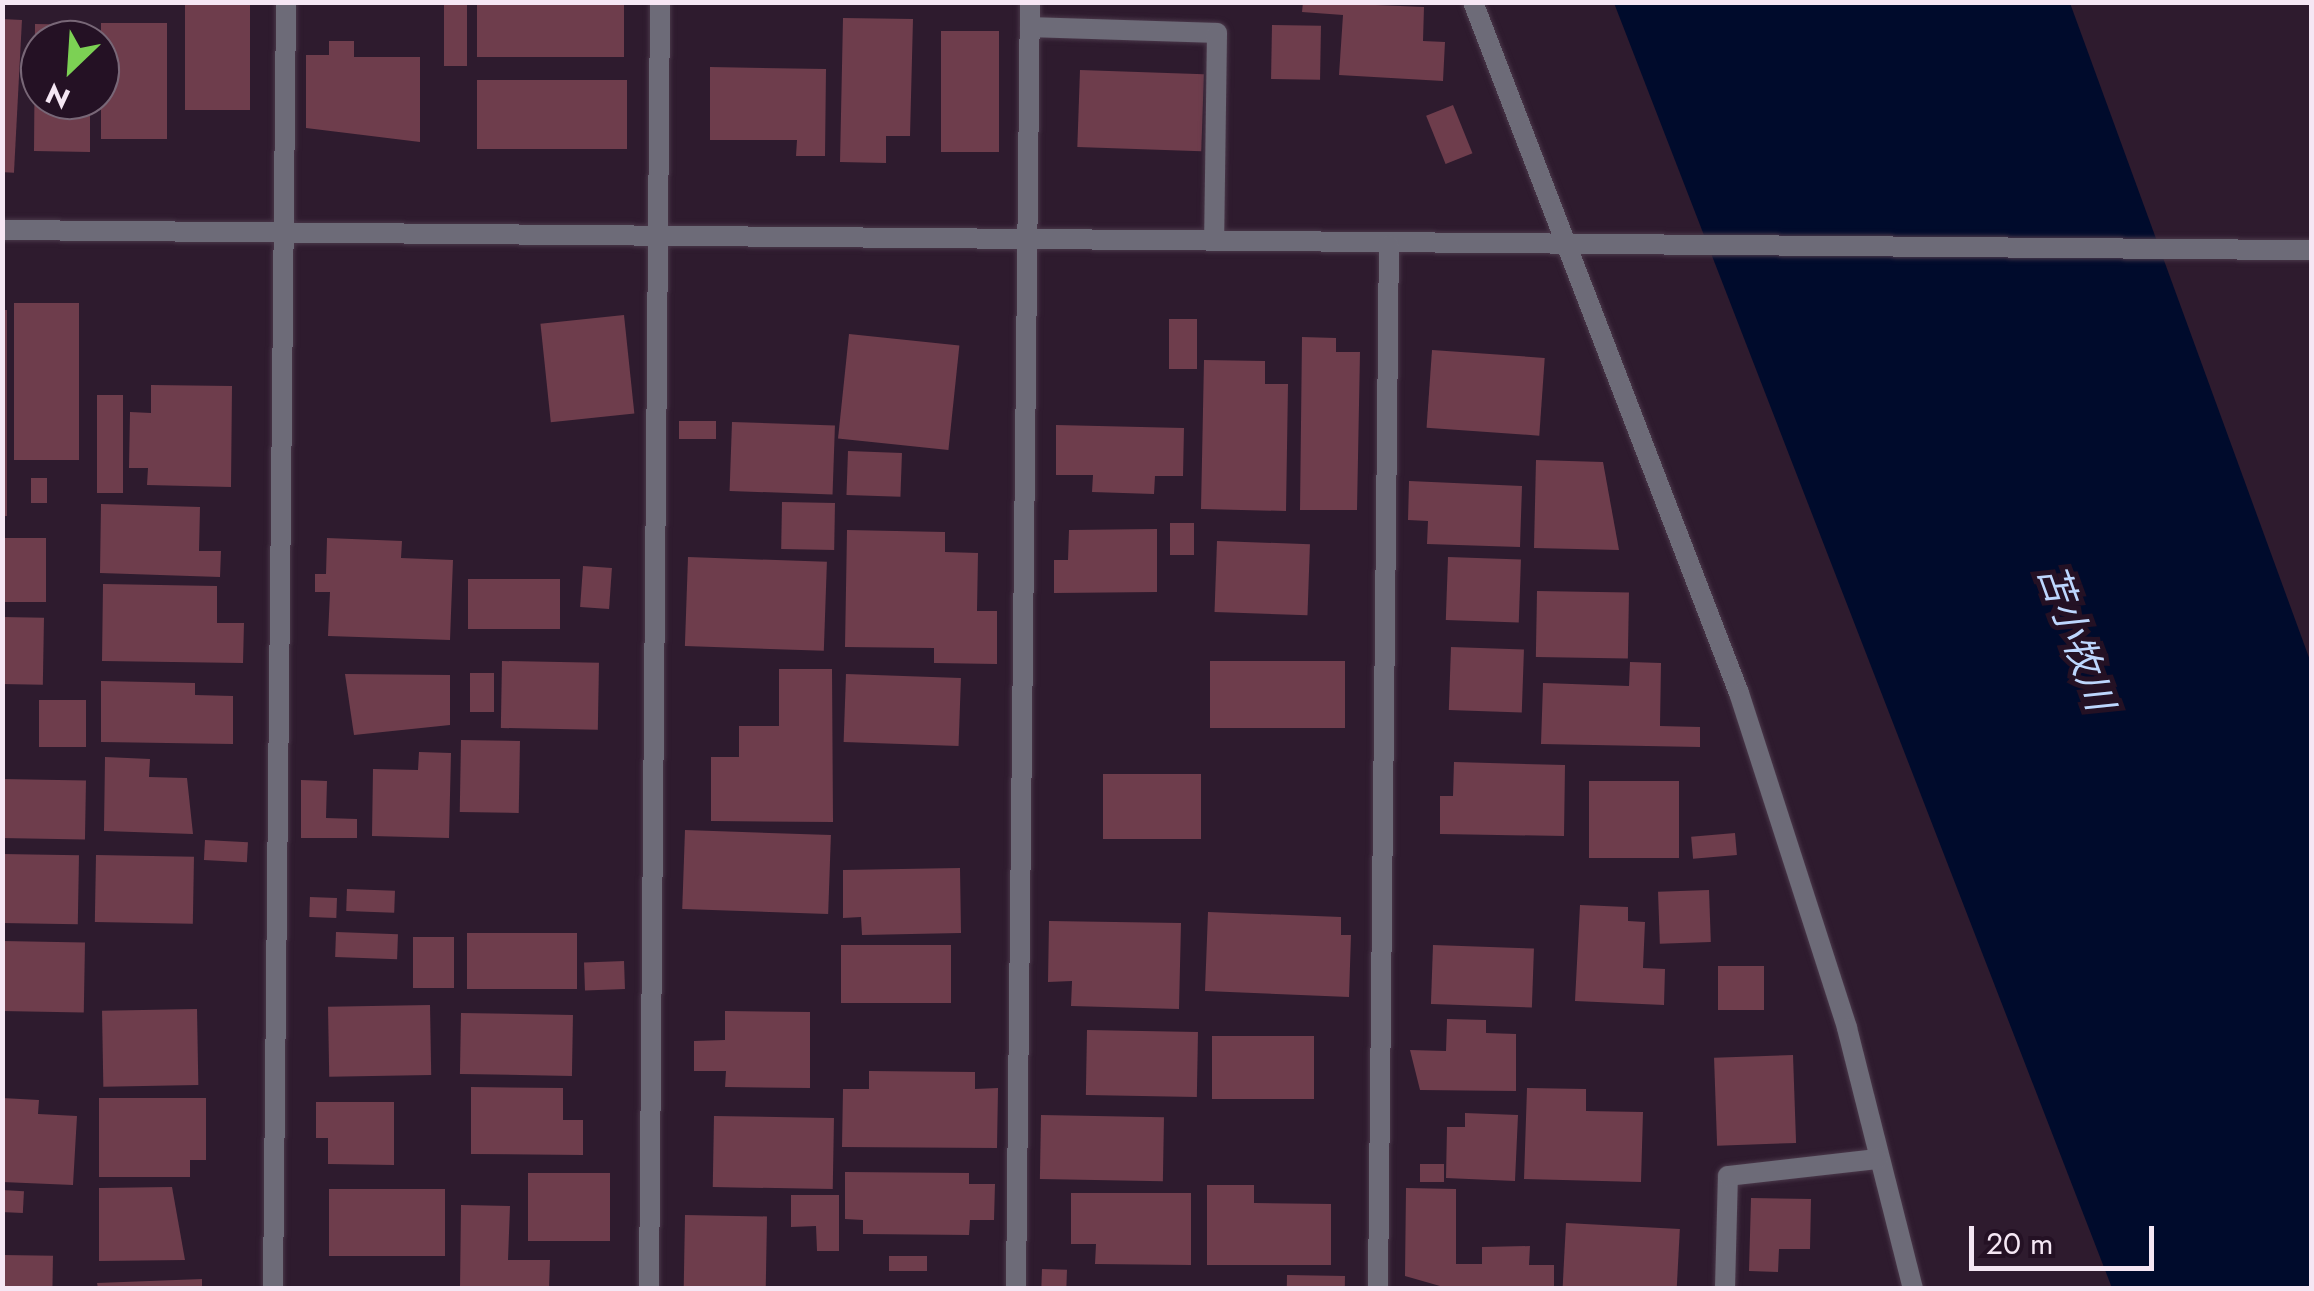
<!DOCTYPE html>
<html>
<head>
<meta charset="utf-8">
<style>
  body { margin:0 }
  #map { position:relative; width:2314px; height:1291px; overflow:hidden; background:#2e1b2e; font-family:Jost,"Noto Sans JP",sans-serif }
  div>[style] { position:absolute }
  .water>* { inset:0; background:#000b2c }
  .building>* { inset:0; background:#6e3d4c; transform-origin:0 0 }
  .roads { filter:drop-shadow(0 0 2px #4a384a) drop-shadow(0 0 2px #4a384a) }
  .lane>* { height:20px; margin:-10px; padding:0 10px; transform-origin:10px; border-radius:10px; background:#6d6b78 }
  .street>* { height:20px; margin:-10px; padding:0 10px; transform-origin:10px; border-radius:10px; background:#6d6b78 }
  span { translate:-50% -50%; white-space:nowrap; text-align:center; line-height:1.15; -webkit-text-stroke:10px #241124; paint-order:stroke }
  .water-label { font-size:38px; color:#bdd7fe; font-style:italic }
  .frame { position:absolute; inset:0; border:5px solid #f5e7f4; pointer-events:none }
  .north { position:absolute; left:20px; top:20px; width:100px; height:100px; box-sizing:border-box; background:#241124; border:2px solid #786777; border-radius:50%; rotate:205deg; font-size:28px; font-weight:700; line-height:40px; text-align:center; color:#f5e7f4 }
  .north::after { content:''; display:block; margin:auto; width:35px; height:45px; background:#7cd154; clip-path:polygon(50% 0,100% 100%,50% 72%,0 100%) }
  .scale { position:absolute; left:1969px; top:1226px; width:185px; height:45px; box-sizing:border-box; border:5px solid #f5e7f4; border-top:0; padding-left:12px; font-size:30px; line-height:35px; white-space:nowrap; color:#f5e7f4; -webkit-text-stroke:8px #241124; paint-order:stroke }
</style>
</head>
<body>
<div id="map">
  <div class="water">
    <i style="clip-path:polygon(1614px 3px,2070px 3px,2311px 663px,2311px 1288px,2112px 1288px)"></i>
  </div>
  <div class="building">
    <i style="left:185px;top:2px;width:65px;height:108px"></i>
    <i style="left:444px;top:2px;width:23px;height:64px"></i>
    <i style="left:477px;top:2px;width:147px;height:55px"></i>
    <i style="clip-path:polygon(1303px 2px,1424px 7px,1423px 41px,1445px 42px,1443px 81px,1339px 75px,1343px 15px,1302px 12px)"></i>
    <i style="clip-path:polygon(843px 18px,913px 19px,910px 136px,886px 136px,886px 163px,840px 162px)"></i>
    <i style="left:2px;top:19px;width:20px;height:153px;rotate:3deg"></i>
    <i style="left:101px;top:23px;width:66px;height:116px"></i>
    <i style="clip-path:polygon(35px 24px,91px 25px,91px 40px,40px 40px,40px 100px,90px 100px,90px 152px,34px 151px)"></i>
    <i style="left:1272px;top:25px;width:49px;height:54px;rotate:1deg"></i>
    <i style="left:941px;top:31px;width:58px;height:121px"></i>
    <i style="clip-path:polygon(329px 41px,354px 41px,354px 57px,420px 57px,420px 142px,306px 128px,306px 55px,329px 55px)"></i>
    <i style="clip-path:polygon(710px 67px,826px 69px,825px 156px,796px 156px,797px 140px,710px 140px)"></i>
    <i style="left:1080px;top:70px;width:124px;height:77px;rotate:2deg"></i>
    <i style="left:477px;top:80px;width:150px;height:69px"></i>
    <i style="left:1453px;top:105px;width:52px;height:29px;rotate:68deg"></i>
    <i style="left:79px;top:303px;width:157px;height:65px;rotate:90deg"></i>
    <i style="left:2px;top:310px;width:5px;height:206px"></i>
    <i style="left:624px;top:315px;width:99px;height:84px;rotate:84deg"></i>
    <i style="left:1169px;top:319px;width:28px;height:50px"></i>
    <i style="left:849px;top:334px;width:111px;height:105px;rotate:6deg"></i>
    <i style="clip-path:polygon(1302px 337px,1336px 338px,1336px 352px,1360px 352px,1357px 510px,1300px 510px)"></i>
    <i style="left:1432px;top:350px;width:113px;height:78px;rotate:4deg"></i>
    <i style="clip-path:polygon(1204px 360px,1265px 361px,1265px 384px,1288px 384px,1286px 511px,1201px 509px)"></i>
    <i style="clip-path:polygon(151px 385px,232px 386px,231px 487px,147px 485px,148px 468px,129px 468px,130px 412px,151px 413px)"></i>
    <i style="left:97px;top:395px;width:26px;height:98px"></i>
    <i style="left:679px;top:421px;width:37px;height:18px"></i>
    <i style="left:732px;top:422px;width:103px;height:69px;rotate:2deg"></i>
    <i style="clip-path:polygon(1056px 425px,1184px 428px,1183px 476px,1155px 476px,1154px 494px,1092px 492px,1093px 475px,1056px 475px)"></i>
    <i style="left:848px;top:451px;width:54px;height:44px;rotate:2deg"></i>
    <i style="clip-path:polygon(1536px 460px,1603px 462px,1619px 550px,1534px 548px)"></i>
    <i style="left:31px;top:478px;width:16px;height:25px"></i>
    <i style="clip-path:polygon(1409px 481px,1522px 486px,1520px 547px,1427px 544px,1428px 521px,1408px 520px)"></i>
    <i style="left:782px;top:502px;width:53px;height:47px;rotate:1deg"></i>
    <i style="clip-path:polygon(101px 504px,200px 507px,199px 551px,221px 551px,220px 577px,100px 573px)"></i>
    <i style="left:1170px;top:523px;width:24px;height:32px"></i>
    <i style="clip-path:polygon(1157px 529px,1157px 592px,1054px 593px,1054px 560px,1068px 560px,1069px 530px)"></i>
    <i style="clip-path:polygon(847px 530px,945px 532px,945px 552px,978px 553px,977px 611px,997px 611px,997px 664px,934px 663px,934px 648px,845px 647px)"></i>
    <i style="left:2px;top:538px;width:44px;height:64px"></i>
    <i style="clip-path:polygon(327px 538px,402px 541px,401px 558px,453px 560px,450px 640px,328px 636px,330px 592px,315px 592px,315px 574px,326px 574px)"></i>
    <i style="left:1217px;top:541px;width:93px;height:71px;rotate:2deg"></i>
    <i style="left:688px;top:557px;width:139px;height:89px;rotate:2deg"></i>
    <i style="left:1448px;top:557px;width:73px;height:63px;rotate:2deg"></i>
    <i style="left:583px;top:566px;width:29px;height:41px;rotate:4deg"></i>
    <i style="left:468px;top:579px;width:92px;height:50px"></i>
    <i style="clip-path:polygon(103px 584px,217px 586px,217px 623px,244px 623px,243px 663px,102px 661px)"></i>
    <i style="left:1537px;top:591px;width:92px;height:66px;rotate:1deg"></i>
    <i style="left:2px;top:617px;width:42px;height:67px;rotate:1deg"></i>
    <i style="left:1451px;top:647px;width:73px;height:63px;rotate:2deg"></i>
    <i style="left:502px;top:661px;width:97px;height:67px;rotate:1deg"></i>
    <i style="left:1210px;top:661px;width:135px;height:67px"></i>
    <i style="clip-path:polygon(1630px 662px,1661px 663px,1660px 726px,1700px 727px,1700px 747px,1541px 744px,1543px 683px,1629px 686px)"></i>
    <i style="clip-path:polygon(779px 669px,832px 669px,833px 822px,711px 821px,711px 757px,739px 757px,739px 726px,779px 726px)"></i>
    <i style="left:470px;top:673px;width:24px;height:39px"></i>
    <i style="clip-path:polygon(345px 674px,450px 675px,450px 725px,354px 735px)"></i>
    <i style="left:846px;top:674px;width:115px;height:68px;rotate:2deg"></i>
    <i style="clip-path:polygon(101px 681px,195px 683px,195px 695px,233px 696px,233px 744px,101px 742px)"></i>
    <i style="left:39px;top:700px;width:47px;height:47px"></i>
    <i style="left:461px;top:740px;width:59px;height:72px;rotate:1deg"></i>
    <i style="clip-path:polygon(419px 752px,451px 753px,449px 838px,372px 836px,373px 769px,418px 770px)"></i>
    <i style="clip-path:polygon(105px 757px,150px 759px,149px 777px,187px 778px,193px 834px,104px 831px)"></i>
    <i style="clip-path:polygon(1454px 762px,1565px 765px,1564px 836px,1440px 834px,1440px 796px,1453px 796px)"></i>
    <i style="left:1103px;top:774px;width:98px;height:65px"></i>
    <i style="left:2px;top:779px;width:84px;height:59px;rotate:1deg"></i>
    <i style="clip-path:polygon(301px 780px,327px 781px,326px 818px,357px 819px,357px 838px,301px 838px)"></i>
    <i style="left:1589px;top:781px;width:90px;height:77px"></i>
    <i style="left:685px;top:830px;width:146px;height:79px;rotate:2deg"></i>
    <i style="left:1735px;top:833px;width:22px;height:44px;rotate:85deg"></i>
    <i style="left:205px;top:840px;width:43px;height:20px;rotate:3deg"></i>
    <i style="left:2px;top:854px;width:77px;height:69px;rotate:1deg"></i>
    <i style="left:96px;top:855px;width:98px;height:67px;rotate:1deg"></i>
    <i style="clip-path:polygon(960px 868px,961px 933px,862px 935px,861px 917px,843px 918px,843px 870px)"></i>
    <i style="left:347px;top:889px;width:48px;height:22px;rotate:2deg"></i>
    <i style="left:1709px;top:890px;width:52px;height:51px;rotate:88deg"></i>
    <i style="left:310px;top:897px;width:27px;height:20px;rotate:2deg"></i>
    <i style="clip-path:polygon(1580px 905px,1628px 907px,1628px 921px,1645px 922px,1643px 968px,1665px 969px,1664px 1005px,1575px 1001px)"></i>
    <i style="clip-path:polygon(1208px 912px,1341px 917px,1341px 935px,1351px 935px,1349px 997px,1205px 991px)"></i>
    <i style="clip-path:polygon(1049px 921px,1181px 923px,1179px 1009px,1071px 1006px,1072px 981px,1048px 982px)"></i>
    <i style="left:336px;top:932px;width:62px;height:25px;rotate:2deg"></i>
    <i style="left:467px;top:933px;width:110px;height:56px"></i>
    <i style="left:413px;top:937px;width:41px;height:51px"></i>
    <i style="left:2px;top:941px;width:83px;height:70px;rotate:1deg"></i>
    <i style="left:841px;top:945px;width:110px;height:58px"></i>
    <i style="left:1433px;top:945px;width:101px;height:59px;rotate:2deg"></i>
    <i style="left:624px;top:961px;width:28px;height:40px;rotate:88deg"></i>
    <i style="left:1718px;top:966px;width:46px;height:44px"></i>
    <i style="left:430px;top:1005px;width:70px;height:102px;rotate:89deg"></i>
    <i style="left:197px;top:1009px;width:76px;height:95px;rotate:89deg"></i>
    <i style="clip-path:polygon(725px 1011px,810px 1012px,810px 1088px,725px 1087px,726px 1071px,694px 1071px,694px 1041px,725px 1040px)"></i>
    <i style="left:461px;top:1013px;width:112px;height:61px;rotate:1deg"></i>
    <i style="clip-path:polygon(1447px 1019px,1486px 1020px,1486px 1033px,1516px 1034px,1516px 1091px,1420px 1090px,1410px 1050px,1446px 1051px)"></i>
    <i style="left:1087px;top:1030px;width:111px;height:65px;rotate:1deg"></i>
    <i style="left:1212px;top:1036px;width:102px;height:63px"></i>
    <i style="left:1793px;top:1055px;width:88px;height:79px;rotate:88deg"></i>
    <i style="clip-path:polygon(869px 1071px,975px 1072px,975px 1089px,998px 1088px,997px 1148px,842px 1147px,843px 1089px,869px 1089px)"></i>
    <i style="clip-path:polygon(471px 1087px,563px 1088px,563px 1120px,583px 1120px,583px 1155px,471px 1154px)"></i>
    <i style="clip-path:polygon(1527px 1088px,1586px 1089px,1586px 1111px,1643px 1112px,1641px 1182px,1524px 1179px)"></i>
    <i style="clip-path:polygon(2px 1098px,39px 1100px,38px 1114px,77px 1116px,73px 1185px,2px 1182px)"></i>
    <i style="clip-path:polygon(99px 1098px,206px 1098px,206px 1160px,190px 1160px,190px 1177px,99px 1177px)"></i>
    <i style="clip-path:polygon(316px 1102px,394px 1102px,394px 1165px,328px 1164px,328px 1138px,316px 1138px)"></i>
    <i style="clip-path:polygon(1465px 1113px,1518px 1115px,1515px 1181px,1446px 1178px,1447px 1127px,1465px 1127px)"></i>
    <i style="left:1041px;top:1115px;width:123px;height:64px;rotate:1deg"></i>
    <i style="left:714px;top:1116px;width:120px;height:71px;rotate:1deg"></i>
    <i style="left:1420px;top:1164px;width:24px;height:18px"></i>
    <i style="clip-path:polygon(845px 1172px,969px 1173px,969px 1184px,995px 1184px,994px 1220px,970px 1220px,969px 1235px,863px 1234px,863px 1220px,845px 1219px)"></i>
    <i style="left:528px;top:1173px;width:82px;height:68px"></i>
    <i style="clip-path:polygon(1207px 1185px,1254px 1185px,1254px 1203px,1331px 1204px,1331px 1265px,1207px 1265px)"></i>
    <i style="clip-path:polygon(172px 1187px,185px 1260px,99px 1261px,99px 1188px)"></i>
    <i style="clip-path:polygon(1406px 1188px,1456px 1189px,1456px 1264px,1482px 1264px,1482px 1247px,1530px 1246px,1529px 1265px,1554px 1265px,1554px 1288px,1447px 1288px,1405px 1276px)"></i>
    <i style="left:329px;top:1189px;width:116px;height:67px"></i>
    <i style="left:2px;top:1190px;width:22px;height:22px;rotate:3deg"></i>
    <i style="clip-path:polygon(1071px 1193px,1191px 1193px,1191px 1265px,1095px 1264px,1096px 1244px,1071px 1244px)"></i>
    <i style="clip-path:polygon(791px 1195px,839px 1195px,839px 1251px,817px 1251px,816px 1226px,791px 1227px)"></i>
    <i style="clip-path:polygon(1751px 1198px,1811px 1199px,1810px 1249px,1779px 1249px,1778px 1272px,1749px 1271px)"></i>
    <i style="clip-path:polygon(461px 1205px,510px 1206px,508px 1260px,550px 1260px,549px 1288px,460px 1288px)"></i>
    <i style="left:685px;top:1215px;width:82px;height:73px;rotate:1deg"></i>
    <i style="left:1566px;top:1223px;width:114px;height:65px;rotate:3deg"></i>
    <i style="left:3px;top:1255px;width:50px;height:33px;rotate:1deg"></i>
    <i style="left:927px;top:1256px;width:15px;height:38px;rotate:90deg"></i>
    <i style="left:1042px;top:1269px;width:25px;height:19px;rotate:2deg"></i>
    <i style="left:1287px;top:1275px;width:58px;height:13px;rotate:1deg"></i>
    <i style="clip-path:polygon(202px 1279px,202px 1288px,98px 1288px,97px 1283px)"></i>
  </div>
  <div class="roads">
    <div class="lane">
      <i style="left:1030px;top:27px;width:187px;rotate:1.8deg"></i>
      <i style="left:1217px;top:33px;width:207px;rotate:90.8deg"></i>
    </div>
    <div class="street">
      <i style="left:1473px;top:2px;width:740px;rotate:68.95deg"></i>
      <i style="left:1739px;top:693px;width:352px;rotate:72.1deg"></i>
      <i style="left:1847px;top:1028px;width:268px;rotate:75.8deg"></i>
      <i style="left:2px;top:230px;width:2310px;rotate:0.5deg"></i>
      <i style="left:273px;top:1288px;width:1286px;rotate:-89.42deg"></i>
      <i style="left:649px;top:1288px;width:1286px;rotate:-89.51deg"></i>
      <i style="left:1016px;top:1288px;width:1286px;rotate:-89.38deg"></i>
      <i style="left:1378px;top:1288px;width:1043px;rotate:-89.4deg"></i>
      <i style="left:1725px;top:1288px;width:112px;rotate:-88.5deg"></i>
      <i style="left:1728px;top:1176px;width:151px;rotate:-6.5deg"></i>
    </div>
  </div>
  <div class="water-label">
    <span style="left:2076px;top:637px;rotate:70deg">苫小牧川</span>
  </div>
  <div class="frame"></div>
  <div class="north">N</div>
  <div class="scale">20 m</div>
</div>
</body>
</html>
